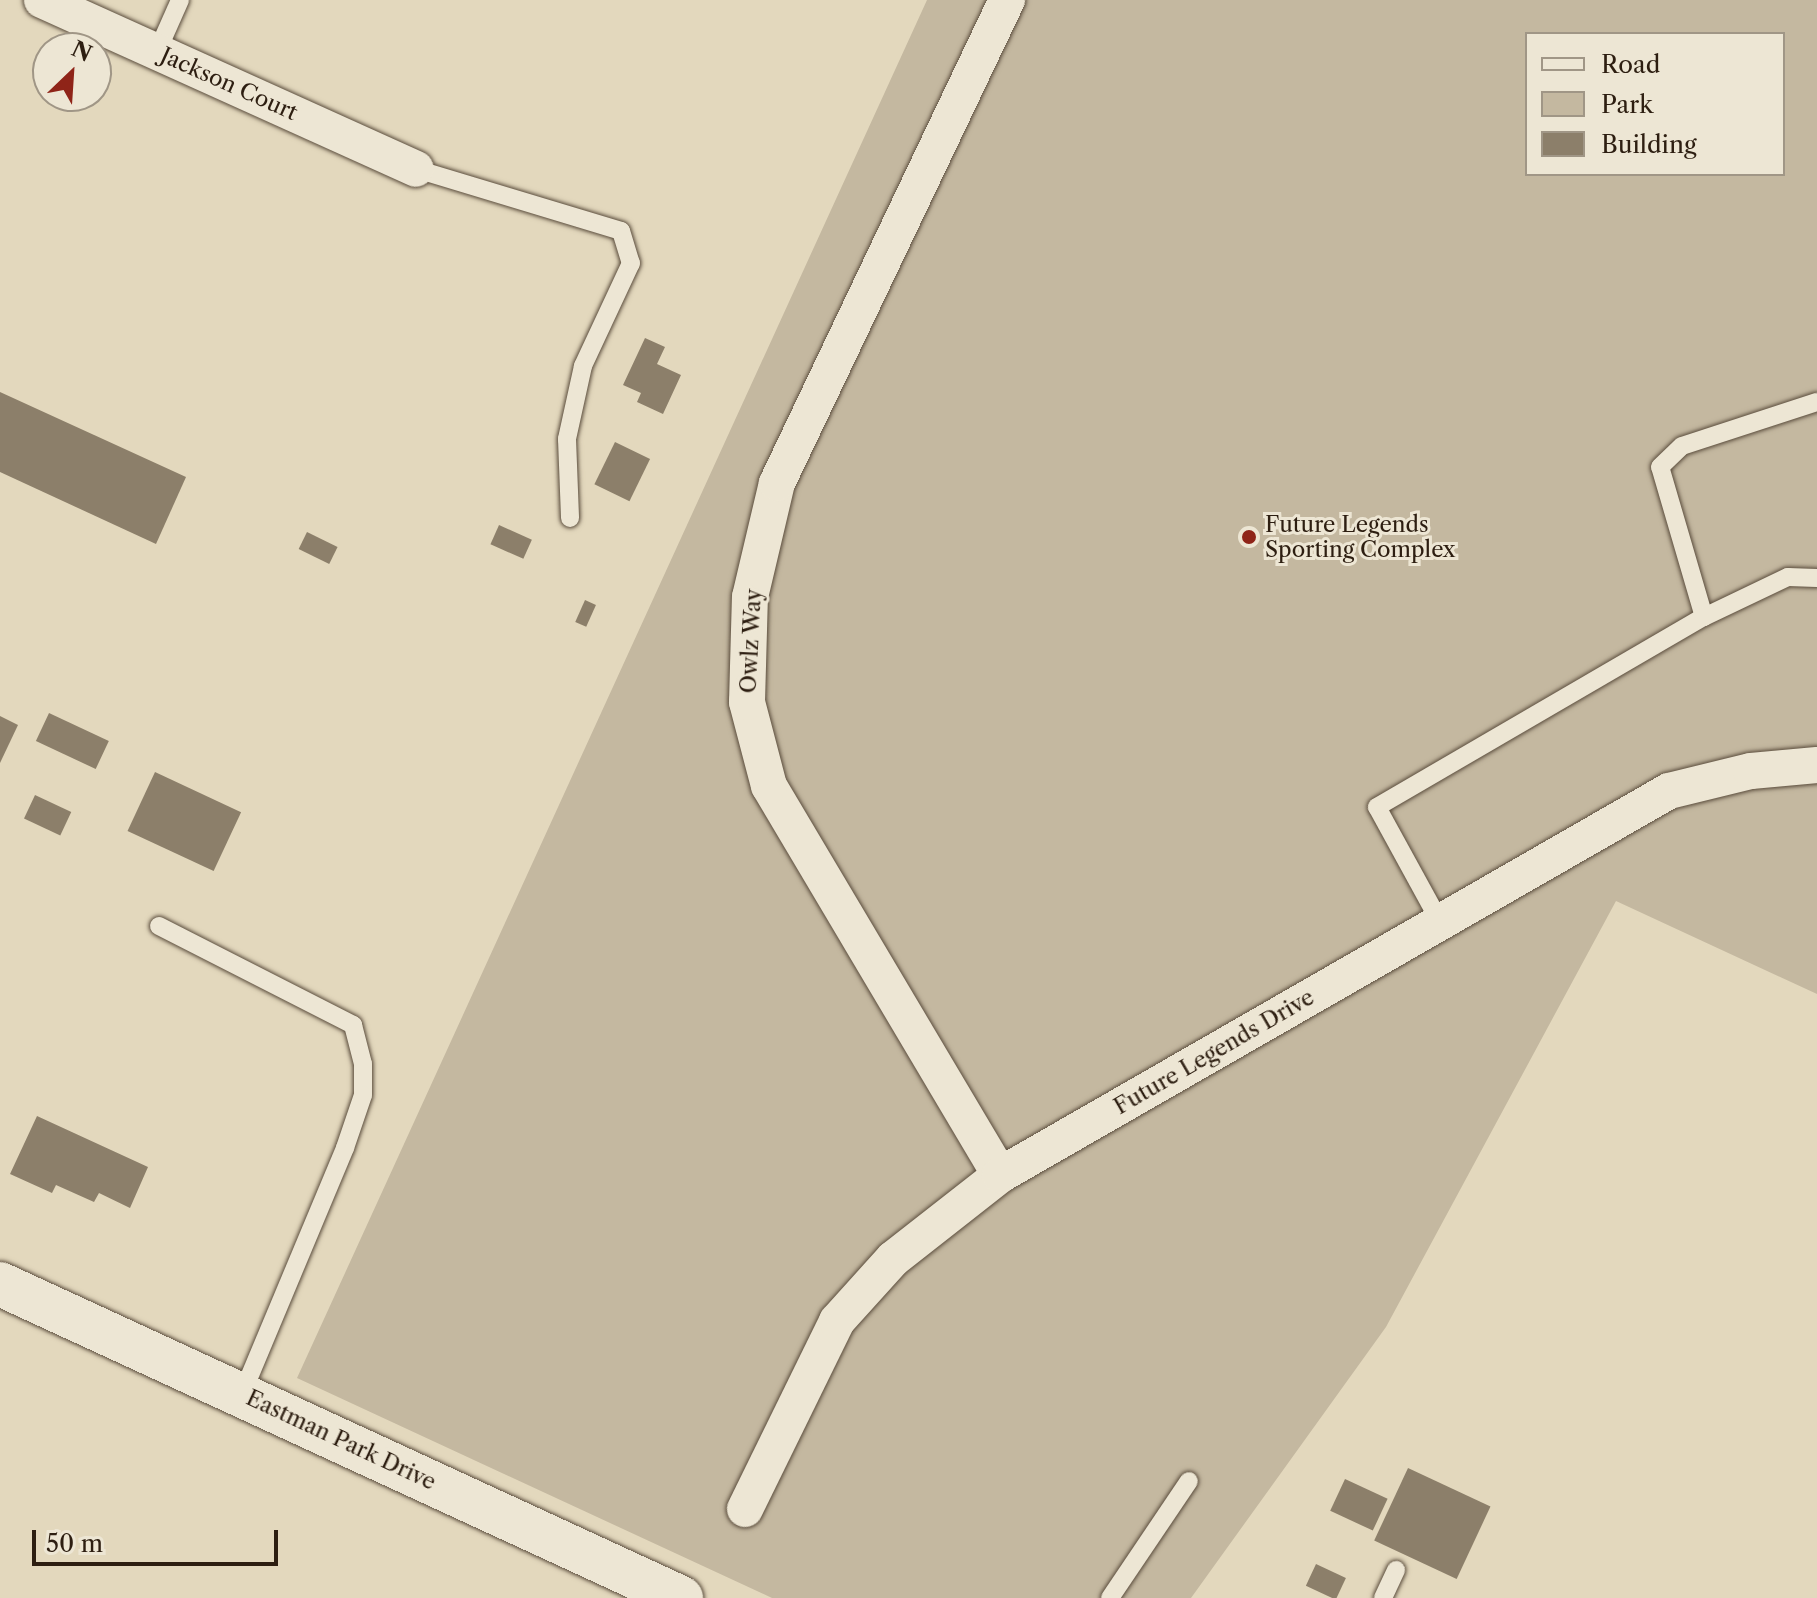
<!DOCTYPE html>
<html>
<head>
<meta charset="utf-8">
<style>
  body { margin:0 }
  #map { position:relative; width:1817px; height:1598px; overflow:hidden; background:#e3d8bd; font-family:"Libre Caslon Text",serif }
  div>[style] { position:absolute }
  .green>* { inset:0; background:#c4b8a0 }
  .building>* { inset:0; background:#8c7f6a; transform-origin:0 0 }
  .roads { filter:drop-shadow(0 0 2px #5a4c3c) drop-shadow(0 0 2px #5a4c3c) }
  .lane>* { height:18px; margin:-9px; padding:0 9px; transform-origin:9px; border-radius:9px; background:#ede6d4 }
  .street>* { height:36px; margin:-18px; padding:0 18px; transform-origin:18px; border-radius:18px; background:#ede6d4 }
  .secondary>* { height:44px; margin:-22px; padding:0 22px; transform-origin:22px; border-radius:22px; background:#ede6d4 }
  .dots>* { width:22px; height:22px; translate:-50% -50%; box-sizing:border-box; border:4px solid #ede6d4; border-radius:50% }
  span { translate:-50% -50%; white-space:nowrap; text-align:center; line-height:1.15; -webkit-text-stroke:6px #ede6d4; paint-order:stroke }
  .street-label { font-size:22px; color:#2d1e11 }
  .poi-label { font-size:22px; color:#2d1e11 }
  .left { translate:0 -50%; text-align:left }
  .legend { position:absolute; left:1525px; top:32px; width:260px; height:144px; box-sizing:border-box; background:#ede6d4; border:2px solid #a09686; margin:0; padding:10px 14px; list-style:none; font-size:24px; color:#2d1e11 }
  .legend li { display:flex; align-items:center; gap:16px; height:40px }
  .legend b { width:40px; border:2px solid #a09686 }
  .north { position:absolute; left:32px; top:32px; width:80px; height:80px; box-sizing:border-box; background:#ede6d4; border:2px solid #a09686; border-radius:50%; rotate:25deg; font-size:22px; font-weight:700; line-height:32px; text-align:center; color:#2d1e11 }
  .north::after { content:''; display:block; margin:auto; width:28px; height:36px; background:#8f2418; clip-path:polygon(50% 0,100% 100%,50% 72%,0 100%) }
  .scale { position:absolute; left:32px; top:1530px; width:246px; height:36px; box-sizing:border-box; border:4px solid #2d1e11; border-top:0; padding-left:10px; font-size:24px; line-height:28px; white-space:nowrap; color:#2d1e11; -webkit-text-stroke:6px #ede6d4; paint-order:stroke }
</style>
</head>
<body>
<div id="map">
  <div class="green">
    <i style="clip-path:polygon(evenodd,927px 0,1817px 0,1817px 994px,1616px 901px,1386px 1327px,1191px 1598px,772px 1598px,297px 1378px,927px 0,1527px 34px,1783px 34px,1783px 174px,1527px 174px,1527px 34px)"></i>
  </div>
  <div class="building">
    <i style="clip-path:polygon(645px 338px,665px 347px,657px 364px,681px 375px,663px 414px,637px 402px,641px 393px,623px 385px)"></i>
    <i style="clip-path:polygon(0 392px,186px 477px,156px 544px,0 472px)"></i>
    <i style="left:615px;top:442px;width:39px;height:47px;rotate:26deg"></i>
    <i style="left:499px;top:525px;width:36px;height:21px;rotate:24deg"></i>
    <i style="left:307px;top:532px;width:34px;height:19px;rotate:26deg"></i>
    <i style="left:585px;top:600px;width:12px;height:24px;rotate:24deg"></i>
    <i style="left:49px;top:713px;width:66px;height:31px;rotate:25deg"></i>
    <i style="clip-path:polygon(0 716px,18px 725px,0 763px)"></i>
    <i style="left:155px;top:772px;width:95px;height:65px;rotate:25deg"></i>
    <i style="left:35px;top:795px;width:40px;height:26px;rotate:25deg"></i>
    <i style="clip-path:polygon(37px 1116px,148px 1167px,130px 1208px,99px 1193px,94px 1202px,56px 1185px,52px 1193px,10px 1174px)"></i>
    <i style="left:1408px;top:1468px;width:91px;height:80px;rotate:25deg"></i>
    <i style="left:1345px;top:1479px;width:47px;height:35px;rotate:25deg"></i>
    <i style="left:1316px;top:1564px;width:33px;height:24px;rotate:25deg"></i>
  </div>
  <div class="roads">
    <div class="lane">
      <i style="left:157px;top:52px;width:57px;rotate:-66.1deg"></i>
      <i style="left:416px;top:169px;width:214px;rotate:16.8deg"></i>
      <i style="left:621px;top:231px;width:34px;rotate:73deg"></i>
      <i style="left:631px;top:263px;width:114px;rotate:115deg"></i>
      <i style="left:583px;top:366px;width:75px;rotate:102.4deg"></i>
      <i style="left:567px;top:439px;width:79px;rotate:87.8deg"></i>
      <i style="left:1704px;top:617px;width:156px;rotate:-106.3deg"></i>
      <i style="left:1660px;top:467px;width:30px;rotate:-44deg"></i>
      <i style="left:1682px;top:446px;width:142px;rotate:-18.1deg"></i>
      <i style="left:1440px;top:922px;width:131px;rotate:-118.7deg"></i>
      <i style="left:1377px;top:807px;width:378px;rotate:-30.2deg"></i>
      <i style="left:1704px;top:617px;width:93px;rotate:-25.5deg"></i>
      <i style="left:1788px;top:577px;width:29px;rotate:2deg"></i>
      <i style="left:159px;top:926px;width:218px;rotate:27deg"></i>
      <i style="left:353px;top:1025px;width:40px;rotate:75.6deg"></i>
      <i style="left:363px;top:1064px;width:31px;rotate:90deg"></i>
      <i style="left:363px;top:1095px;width:56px;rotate:108.8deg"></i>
      <i style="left:345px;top:1148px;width:267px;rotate:112.7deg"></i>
      <i style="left:1110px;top:1598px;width:141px;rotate:-56deg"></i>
      <i style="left:1383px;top:1598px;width:31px;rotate:-65deg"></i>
    </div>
    <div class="street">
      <i style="left:42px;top:0;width:410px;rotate:24.3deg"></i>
      <i style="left:1000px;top:1175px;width:452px;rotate:-120.7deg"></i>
      <i style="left:769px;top:786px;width:87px;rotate:-104.7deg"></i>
      <i style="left:747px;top:702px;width:105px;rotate:-88.4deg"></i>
      <i style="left:750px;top:597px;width:117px;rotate:-76.7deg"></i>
      <i style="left:777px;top:483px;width:535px;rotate:-64.54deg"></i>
      <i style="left:745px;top:1509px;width:209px;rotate:-63.9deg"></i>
      <i style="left:837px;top:1321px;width:84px;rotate:-47.9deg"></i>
      <i style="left:893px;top:1259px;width:136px;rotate:-38.1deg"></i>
      <i style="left:1000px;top:1175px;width:771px;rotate:-29.86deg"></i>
      <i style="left:1669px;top:791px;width:84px;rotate:-13.7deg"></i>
      <i style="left:1751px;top:771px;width:66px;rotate:-5.2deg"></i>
    </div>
    <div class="secondary">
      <i style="left:0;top:1284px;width:750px;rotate:24.75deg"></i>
    </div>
  </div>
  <div class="dots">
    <i style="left:1249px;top:537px;background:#8f2418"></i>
  </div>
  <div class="street-label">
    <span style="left:229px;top:84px;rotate:24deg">Jackson Court</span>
    <span style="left:751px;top:641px;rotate:-87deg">Owlz Way</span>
    <span style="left:1214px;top:1052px;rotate:-30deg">Future Legends Drive</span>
    <span style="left:341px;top:1440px;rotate:25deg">Eastman Park Drive</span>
  </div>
  <div class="poi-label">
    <span class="left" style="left:1265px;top:537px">Future Legends<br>Sporting Complex</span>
  </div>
  <ul class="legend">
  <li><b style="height:10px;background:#ede6d4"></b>Road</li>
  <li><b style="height:22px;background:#c4b8a0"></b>Park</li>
  <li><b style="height:22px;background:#8c7f6a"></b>Building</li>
  </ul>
  <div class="north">N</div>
  <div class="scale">50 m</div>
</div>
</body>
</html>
